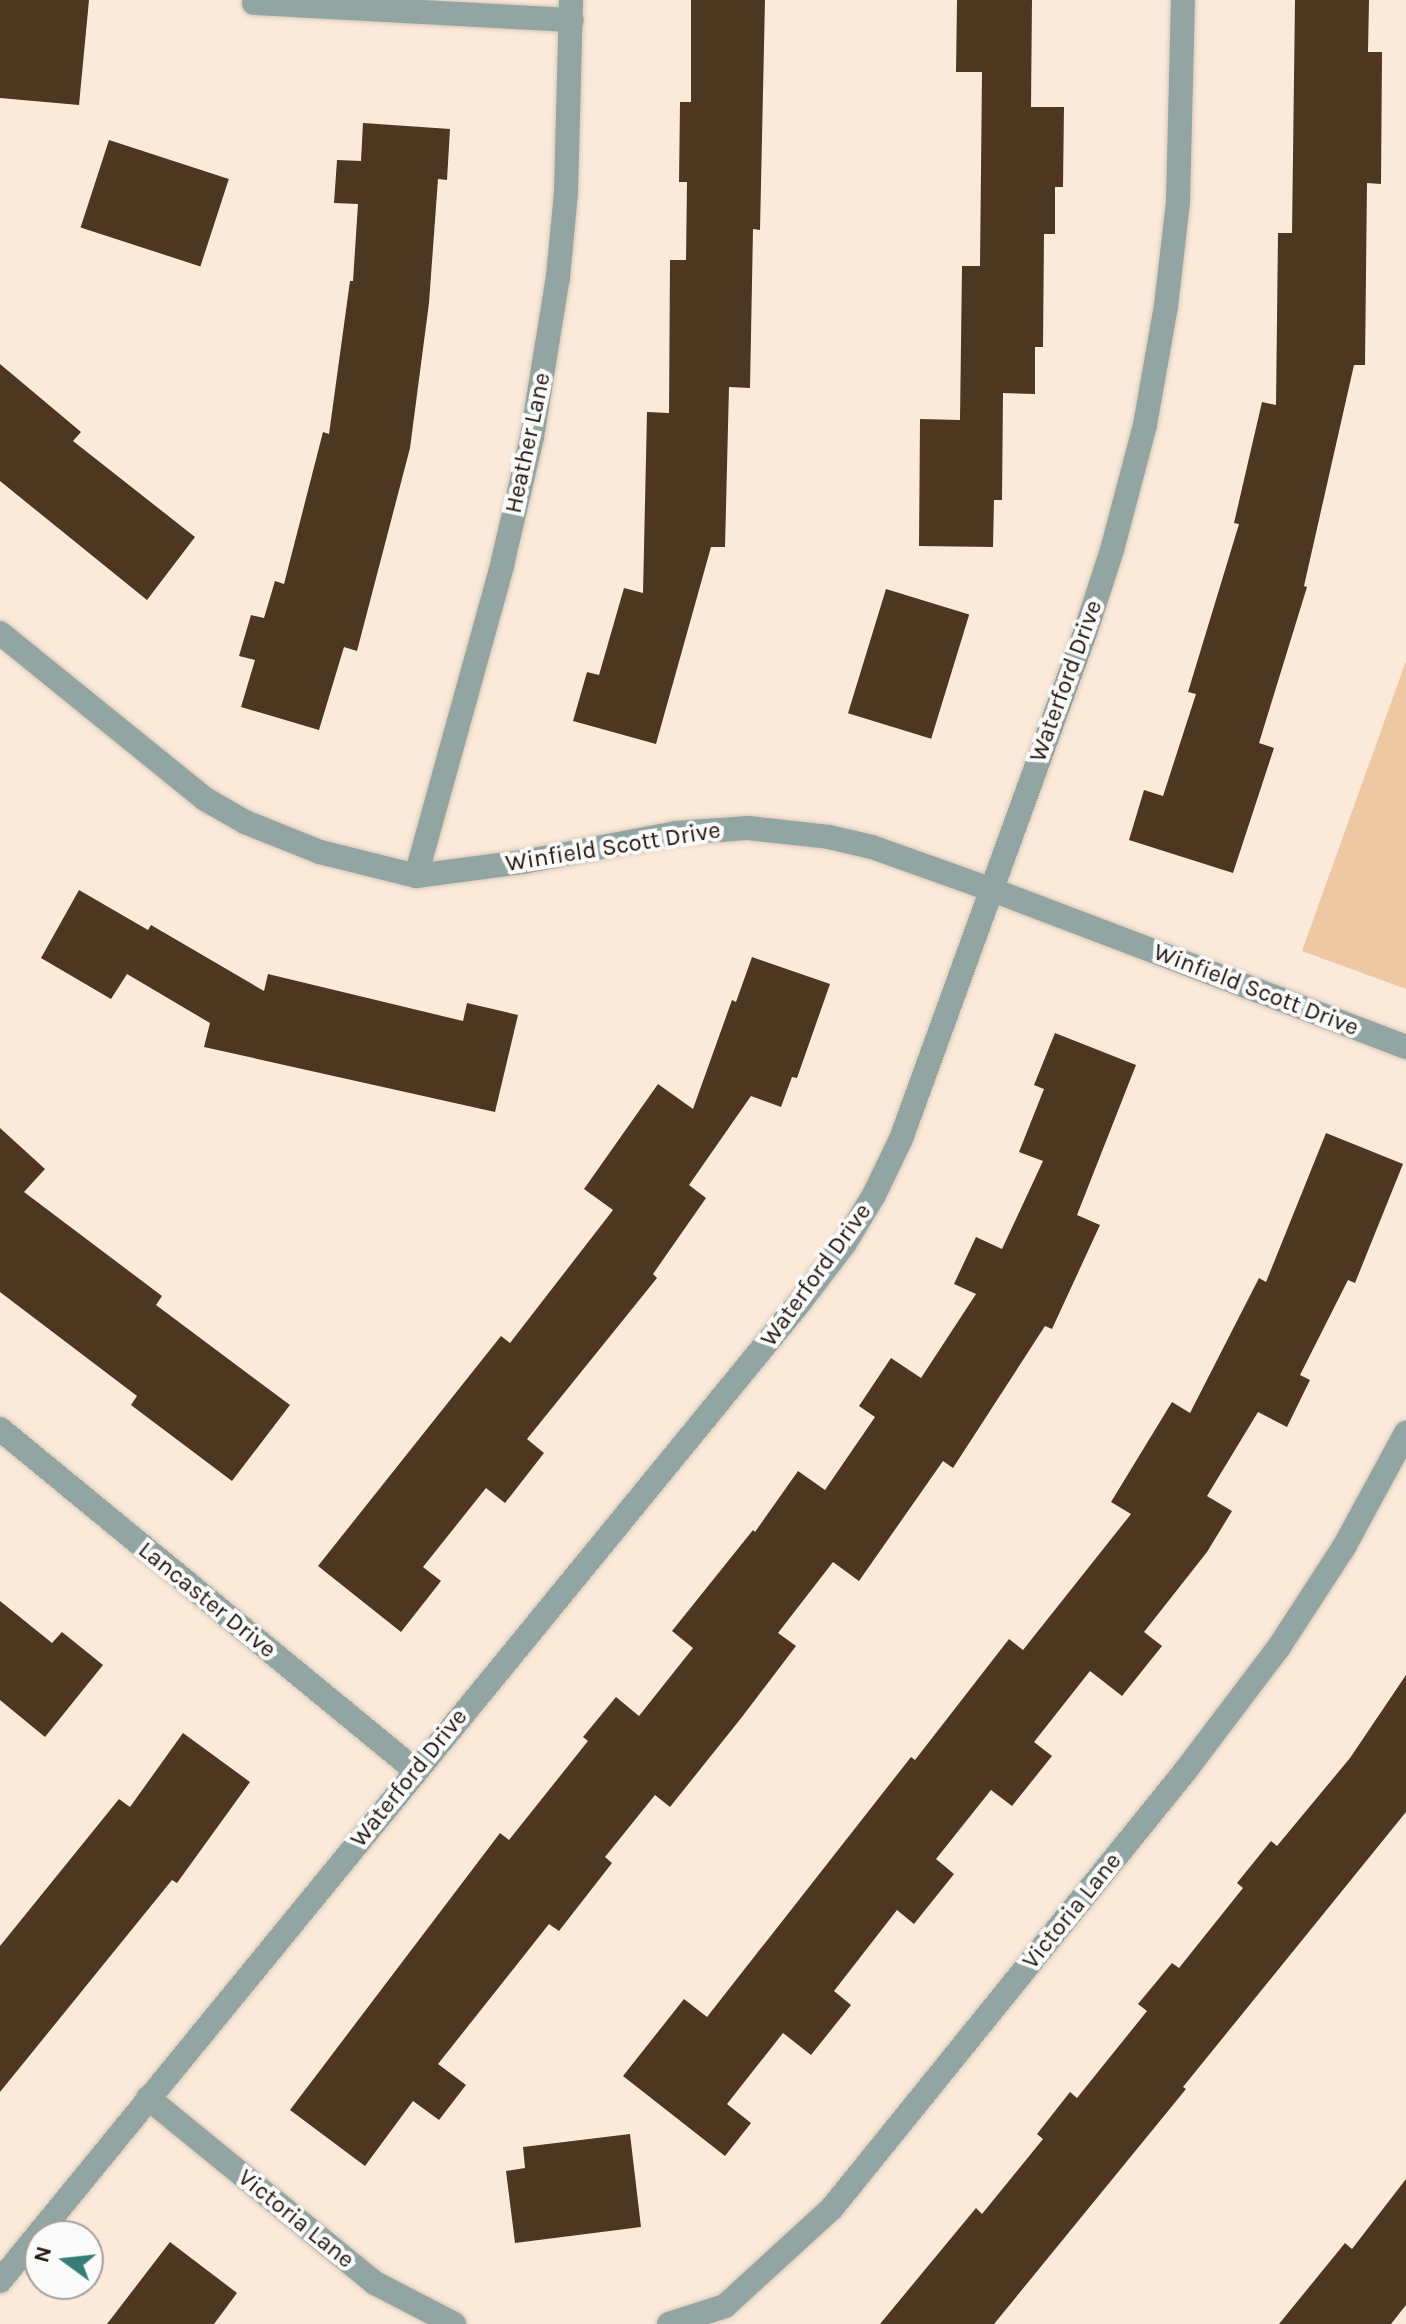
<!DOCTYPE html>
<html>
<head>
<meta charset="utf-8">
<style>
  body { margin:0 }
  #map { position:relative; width:1406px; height:2324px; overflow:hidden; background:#fbeada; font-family:Karla,sans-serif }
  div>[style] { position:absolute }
  .green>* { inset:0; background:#eec7a3 }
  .building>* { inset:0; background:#4e3721; transform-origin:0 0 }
  .roads { filter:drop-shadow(0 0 2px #d8c8b9) drop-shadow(0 0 2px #d8c8b9) }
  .street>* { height:24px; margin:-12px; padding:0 12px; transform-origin:12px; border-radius:12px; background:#92a5a2 }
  span { translate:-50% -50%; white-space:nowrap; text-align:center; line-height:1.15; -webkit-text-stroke:8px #fafafa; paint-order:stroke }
  .street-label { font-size:24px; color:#20160d }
  .north { position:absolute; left:24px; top:2220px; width:80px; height:80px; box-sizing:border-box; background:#fafafa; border:2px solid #a39f9b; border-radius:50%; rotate:285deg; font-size:22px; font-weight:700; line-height:32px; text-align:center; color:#20160d }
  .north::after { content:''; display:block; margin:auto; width:28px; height:36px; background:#357d76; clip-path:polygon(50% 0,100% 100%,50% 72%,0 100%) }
</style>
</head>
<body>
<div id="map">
  <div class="green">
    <i style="clip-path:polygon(1406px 661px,1406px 989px,1302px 951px)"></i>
  </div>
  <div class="building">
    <i style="clip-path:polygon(0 0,89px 0,79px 105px,0 98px)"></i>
    <i style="clip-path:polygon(691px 0,765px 0,760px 230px,753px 229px,750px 388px,729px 387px,725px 547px,711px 547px,656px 744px,573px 721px,587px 672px,599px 675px,624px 588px,643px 593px,647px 412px,669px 413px,670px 260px,686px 260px,687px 182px,679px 182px,680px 102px,691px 102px)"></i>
    <i style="clip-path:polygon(957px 0,1032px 0,1031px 107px,1064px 107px,1063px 187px,1055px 187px,1055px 234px,1044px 234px,1043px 347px,1035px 347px,1035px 394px,1003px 393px,1002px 500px,994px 500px,993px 547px,919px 546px,920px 419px,960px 420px,962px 266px,980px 266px,982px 72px,956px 72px)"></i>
    <i style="clip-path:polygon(1295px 0,1369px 0,1368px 52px,1382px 52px,1381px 184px,1367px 183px,1365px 365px,1354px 365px,1304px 586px,1307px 587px,1259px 743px,1274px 748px,1233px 873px,1129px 840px,1144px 790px,1163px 796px,1196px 694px,1188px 692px,1239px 524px,1234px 523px,1262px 402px,1276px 405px,1278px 233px,1292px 233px)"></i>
    <i style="clip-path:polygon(363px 123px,450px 129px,447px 180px,438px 179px,429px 303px,410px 448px,357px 651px,344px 647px,319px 730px,241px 707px,255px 660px,239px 656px,251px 615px,264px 618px,275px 581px,284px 584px,323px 432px,329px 434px,350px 281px,353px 281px,358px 204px,334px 203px,337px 160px,361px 161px)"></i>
    <i style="left:109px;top:140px;width:126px;height:92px;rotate:18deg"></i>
    <i style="clip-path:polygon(0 364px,81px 432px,73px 441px,195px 537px,147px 600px,0 481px)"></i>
    <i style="left:886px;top:589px;width:87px;height:130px;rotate:17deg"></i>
    <i style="clip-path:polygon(79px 890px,148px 930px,151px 925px,264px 991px,268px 974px,463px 1021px,467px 1003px,518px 1015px,495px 1112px,204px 1047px,210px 1023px,127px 974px,111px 999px,41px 958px)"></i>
    <i style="clip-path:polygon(752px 957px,830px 984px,797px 1078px,792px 1077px,781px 1107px,751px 1096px,689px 1185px,706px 1198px,653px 1274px,657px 1278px,527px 1439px,544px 1453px,505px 1503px,486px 1488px,423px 1567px,441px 1581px,401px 1632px,318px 1566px,501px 1336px,510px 1343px,613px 1210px,584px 1189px,658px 1084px,693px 1109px,732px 1000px,736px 1002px)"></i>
    <i style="clip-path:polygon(1055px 1033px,1136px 1065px,1077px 1215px,1100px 1225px,1052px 1329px,1045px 1326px,953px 1468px,943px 1461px,859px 1581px,833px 1562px,778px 1633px,796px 1646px,742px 1717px,670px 1807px,655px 1795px,605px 1857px,612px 1863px,559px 1931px,549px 1924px,438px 2064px,466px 2085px,439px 2120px,413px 2101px,365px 2166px,290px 2110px,500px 1833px,509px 1840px,588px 1741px,583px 1737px,616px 1697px,639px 1716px,693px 1648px,672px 1631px,753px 1530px,755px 1532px,798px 1471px,825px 1490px,875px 1417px,859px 1406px,891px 1358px,921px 1378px,976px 1294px,954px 1284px,976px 1237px,1002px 1249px,1043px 1161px,1019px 1152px,1044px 1089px,1034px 1085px)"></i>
    <i style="clip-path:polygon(0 1128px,45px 1169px,24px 1192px,162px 1296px,156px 1305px,290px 1405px,232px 1481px,131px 1405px,137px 1396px,0 1292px)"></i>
    <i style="clip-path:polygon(1326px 1133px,1403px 1164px,1355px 1283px,1348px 1280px,1300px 1375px,1310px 1380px,1287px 1427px,1258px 1412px,1207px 1496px,1232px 1511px,1207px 1552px,1144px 1632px,1162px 1646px,1122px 1696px,1090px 1671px,1034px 1742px,1052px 1756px,1012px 1806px,991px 1790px,936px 1859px,954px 1874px,914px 1924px,897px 1910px,834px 1991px,851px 2005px,811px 2055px,783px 2033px,727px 2104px,751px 2123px,725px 2156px,623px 2076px,684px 1999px,707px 2017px,911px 1757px,915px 1760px,1009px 1639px,1023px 1650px,1131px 1514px,1111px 1502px,1172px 1402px,1190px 1413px,1259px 1278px,1266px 1282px)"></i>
    <i style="clip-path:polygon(0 1601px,52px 1643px,62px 1632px,103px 1665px,45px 1737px,0 1700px)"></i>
    <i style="clip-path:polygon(1406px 1675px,1406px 1812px,1183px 2087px,1186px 2089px,994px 2324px,880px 2324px,976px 2208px,982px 2214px,1043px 2139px,1037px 2134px,1070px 2092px,1077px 2098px,1147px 2011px,1138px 2004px,1172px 1963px,1179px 1968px,1243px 1888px,1237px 1883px,1271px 1841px,1277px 1846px,1350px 1758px)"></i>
    <i style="clip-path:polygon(183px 1733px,250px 1782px,177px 1883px,172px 1880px,0 2092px,0 1946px,119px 1799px,130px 1807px)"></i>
    <i style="clip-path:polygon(630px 2134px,641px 2227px,515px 2243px,506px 2171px,525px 2168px,523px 2147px)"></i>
    <i style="clip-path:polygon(1406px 2179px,1406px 2305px,1391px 2324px,1279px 2324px,1345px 2243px,1352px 2249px)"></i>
    <i style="clip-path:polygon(170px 2242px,237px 2293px,214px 2324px,107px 2324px)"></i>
  </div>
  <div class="roads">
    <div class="street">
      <i style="left:254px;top:3px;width:318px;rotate:3.1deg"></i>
      <i style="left:0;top:633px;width:264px;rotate:39deg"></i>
      <i style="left:205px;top:799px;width:46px;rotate:29.9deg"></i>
      <i style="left:245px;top:822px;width:81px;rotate:21.8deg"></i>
      <i style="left:320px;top:852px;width:99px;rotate:14deg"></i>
      <i style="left:416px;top:876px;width:108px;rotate:-7.5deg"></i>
      <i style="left:523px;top:862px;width:156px;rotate:-10.7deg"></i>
      <i style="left:676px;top:833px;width:72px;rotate:-4deg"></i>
      <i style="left:748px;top:828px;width:81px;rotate:6.3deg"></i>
      <i style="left:829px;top:837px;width:44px;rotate:13.1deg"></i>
      <i style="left:872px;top:847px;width:125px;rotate:19.6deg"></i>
      <i style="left:990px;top:889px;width:445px;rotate:20.8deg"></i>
      <i style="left:416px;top:876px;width:323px;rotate:-74.5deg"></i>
      <i style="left:502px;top:565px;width:131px;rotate:-76.8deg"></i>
      <i style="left:532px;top:437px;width:162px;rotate:-80.8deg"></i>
      <i style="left:558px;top:277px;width:85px;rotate:-84.6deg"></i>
      <i style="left:566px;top:192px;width:192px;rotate:-88.5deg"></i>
      <i style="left:0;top:1429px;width:537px;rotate:39.41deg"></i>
      <i style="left:148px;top:2098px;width:293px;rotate:39.2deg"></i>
      <i style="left:375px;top:2283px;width:89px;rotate:27.4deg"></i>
      <i style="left:0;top:2281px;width:1259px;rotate:-50.74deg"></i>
      <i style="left:797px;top:1306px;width:79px;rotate:-52.7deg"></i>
      <i style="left:845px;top:1243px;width:56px;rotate:-58.9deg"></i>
      <i style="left:874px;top:1195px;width:62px;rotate:-64.3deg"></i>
      <i style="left:901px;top:1139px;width:538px;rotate:-70.02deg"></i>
      <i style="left:1085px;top:633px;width:87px;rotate:-72deg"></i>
      <i style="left:1112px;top:550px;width:129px;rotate:-75.2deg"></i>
      <i style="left:1145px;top:425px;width:121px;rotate:-80deg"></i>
      <i style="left:1166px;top:306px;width:105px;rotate:-83.4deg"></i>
      <i style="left:1178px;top:202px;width:202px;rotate:-88.6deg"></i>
      <i style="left:669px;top:2324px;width:59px;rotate:-17.8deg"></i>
      <i style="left:725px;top:2306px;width:145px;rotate:-42.5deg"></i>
      <i style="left:832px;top:2208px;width:563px;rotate:-51.05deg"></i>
      <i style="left:1186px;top:1770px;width:154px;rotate:-52.9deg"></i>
      <i style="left:1279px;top:1647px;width:119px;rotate:-57deg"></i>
      <i style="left:1344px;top:1547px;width:130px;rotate:-61.5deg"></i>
    </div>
  </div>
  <div class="street-label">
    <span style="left:528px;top:443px;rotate:-78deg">Heather Lane</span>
    <span style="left:1066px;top:681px;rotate:-70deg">Waterford Drive</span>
    <span style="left:613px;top:847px;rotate:-9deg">Winfield Scott Drive</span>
    <span style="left:1256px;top:990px;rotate:21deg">Winfield Scott Drive</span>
    <span style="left:816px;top:1275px;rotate:-54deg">Waterford Drive</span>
    <span style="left:207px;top:1600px;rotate:39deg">Lancaster Drive</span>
    <span style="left:409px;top:1778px;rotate:-51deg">Waterford Drive</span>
    <span style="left:1072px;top:1911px;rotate:-51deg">Victoria Lane</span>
    <span style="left:296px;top:2219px;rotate:39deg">Victoria Lane</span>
  </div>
  <div class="north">N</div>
</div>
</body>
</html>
